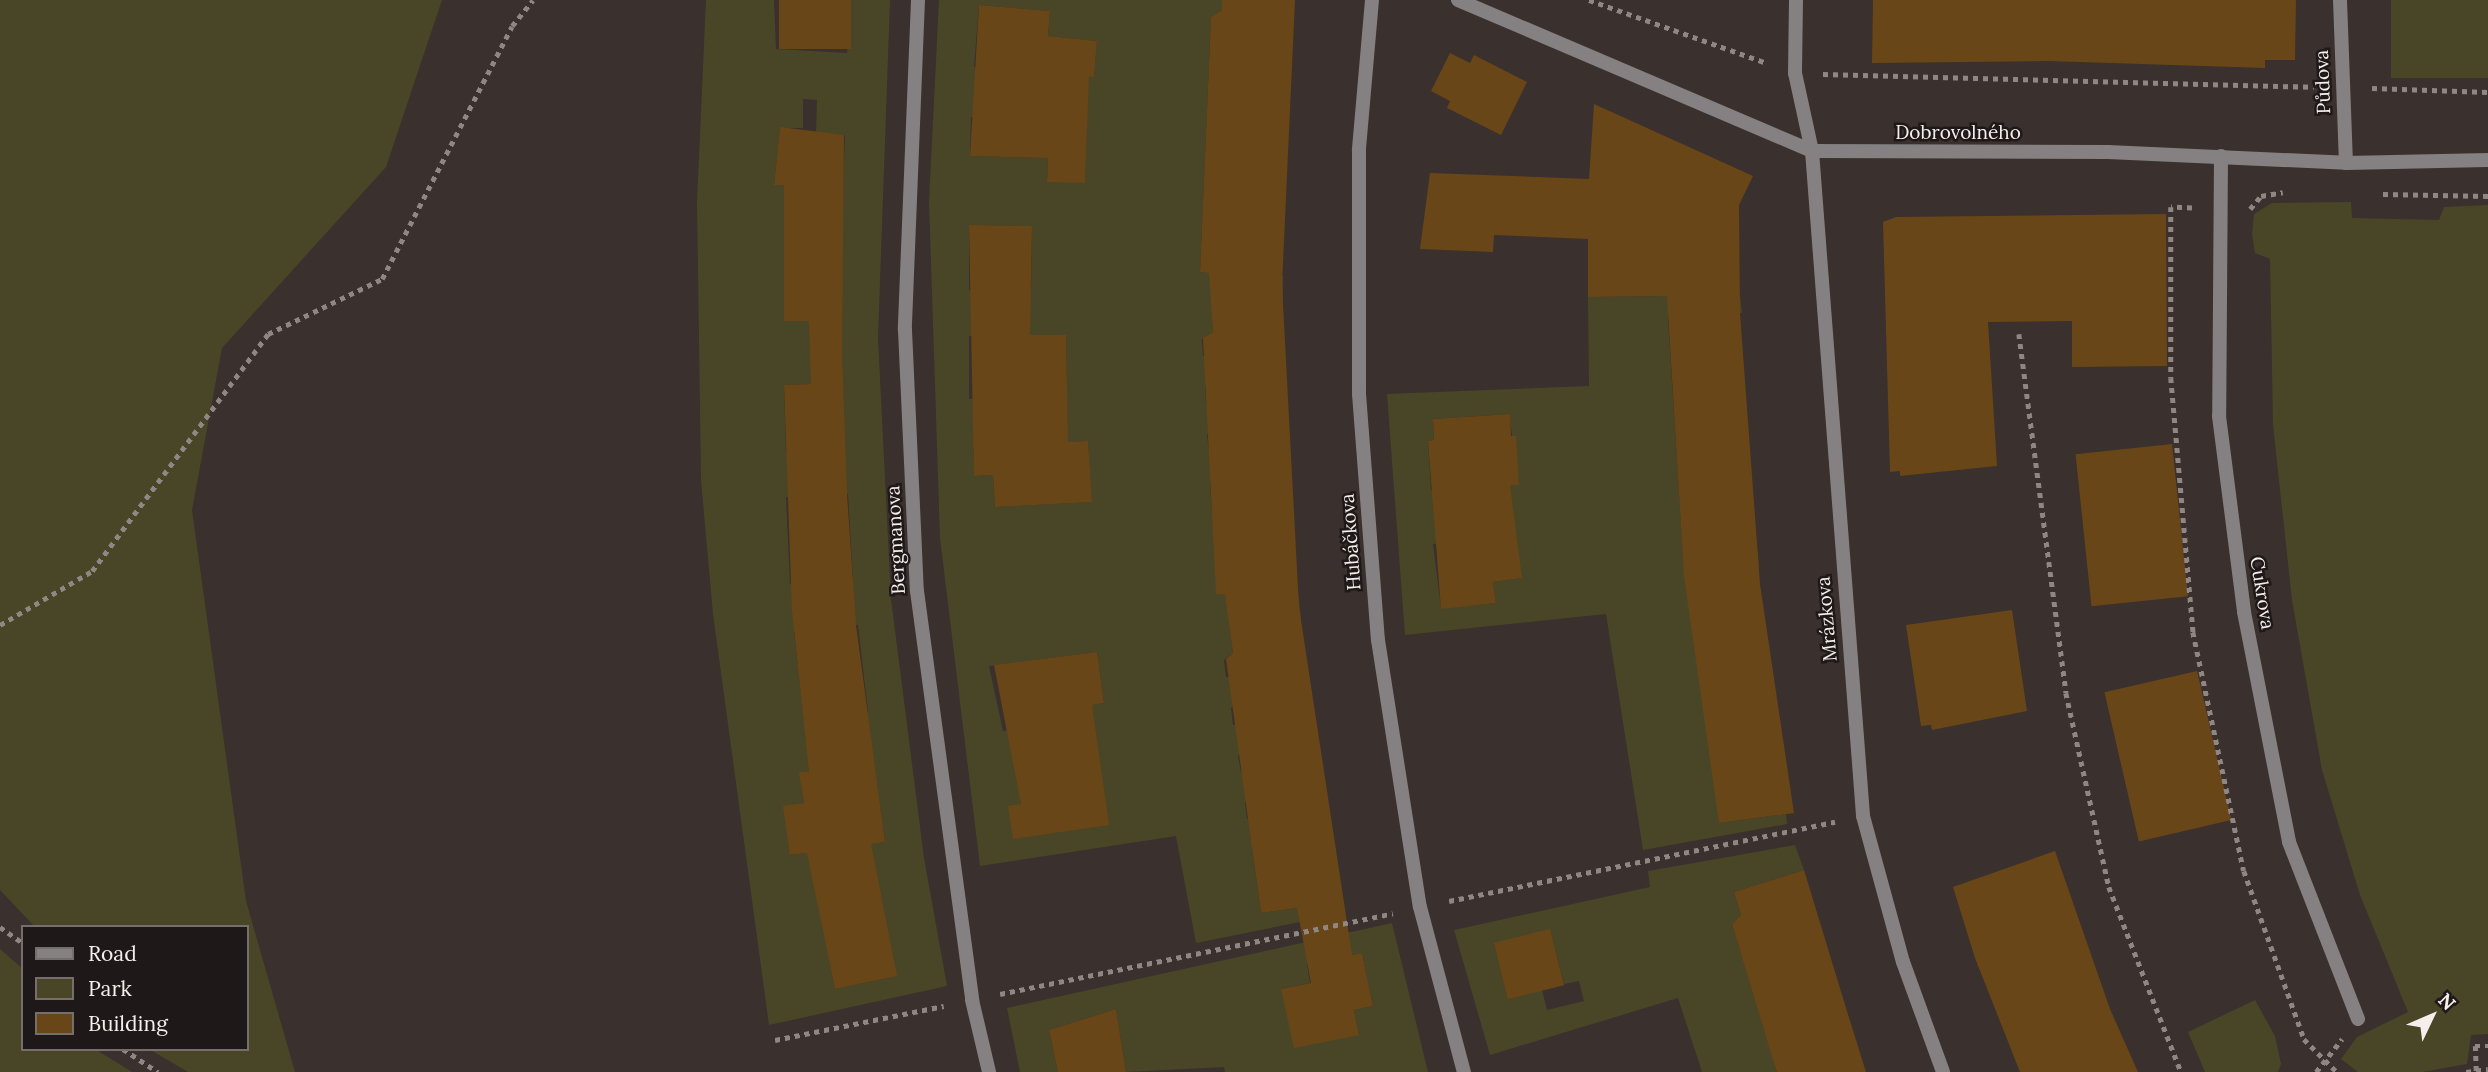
<!DOCTYPE html>
<html>
<head>
<meta charset="utf-8">
<style>
  body { margin:0 }
  #map { position:relative; width:2488px; height:1072px; overflow:hidden; background:#3a302d; font-family:Lora,serif }
  div>[style] { position:absolute }
  .green>* { inset:0; background:#484627; transform-origin:0 0 }
  .building>* { inset:0; background:#694617; transform-origin:0 0 }
  .path>* { height:4.5px; margin-top:-2.25px; transform-origin:0; background:repeating-linear-gradient(90deg,#908785 0 5px,transparent 0 10px) }
  .minor>* { height:14px; margin:-7px; padding:0 7px; transform-origin:7px; border-radius:7px; background:#858081 }
  span { translate:-50% -50%; white-space:nowrap; text-align:center; line-height:1.15; -webkit-text-stroke:5px #1e1918; paint-order:stroke }
  .street-label { font-size:19px; color:#f5eeec }
  .legend { position:absolute; left:21px; top:925px; width:228px; height:126px; box-sizing:border-box; background:#1e1918; border:2px solid #746e6d; margin:0; padding:9px 12px; list-style:none; font-size:21px; color:#f5eeec }
  .legend li { display:flex; align-items:center; gap:14px; height:35px }
  .legend b { width:35px; border:2px solid #746e6d }
  .north { position:absolute; left:2397px; top:981px; width:70px; height:70px; -webkit-text-stroke:5px #1e1918; paint-order:stroke; rotate:46deg; font-size:19px; font-weight:700; line-height:28px; text-align:center; color:#f5eeec }
  .north::after { content:''; display:block; margin:auto; width:24px; height:32px; background:#f5eeec; clip-path:polygon(50% 0,100% 100%,50% 72%,0 100%) }
</style>
</head>
<body>
<div id="map">
  <div class="green">
    <i style="clip-path:polygon(0 0,442px 0,386px 167px,222px 348px,192px 510px,246px 901px,295px 1072px,188px 1072px,149px 1049px,247px 1049px,247px 927px,35px 927px,0 890px)"></i>
    <i style="clip-path:polygon(evenodd,706px 0,774px 0,776px 49px,847px 53px,851px 0,890px 0,878px 338px,891px 599px,924px 858px,947px 986px,769px 1025px,713px 614px,701px 480px,697px 202px,706px 0,803px 99px,817px 100px,816px 134px,845px 135px,843px 186px,774px 185px,780px 128px,803px 128px,803px 99px,706px 0,784px 231px,841px 321px,784px 321px,784px 231px,706px 0,811px 364px,845px 450px,786px 452px,784px 385px,811px 384px,811px 364px,706px 0,848px 494px,853px 580px,790px 584px,786px 497px,848px 494px,706px 0,858px 625px,868px 712px,804px 719px,794px 632px,858px 625px,706px 0,874px 762px,885px 842px,791px 855px,784px 807px,804px 803px,800px 772px,874px 762px,706px 0,818px 903px,896px 976px,835px 989px,818px 903px)"></i>
    <i style="clip-path:polygon(evenodd,939px 0,1222px 0,1222px 10px,1211px 17px,1200px 272px,1283px 276px,1283px 304px,1212px 308px,1213px 332px,1202px 339px,1203px 356px,1214px 356px,1216px 380px,1205px 386px,1206px 404px,1217px 403px,1218px 428px,1207px 435px,1209px 451px,1219px 451px,1210px 482px,1217px 594px,1298px 591px,1301px 619px,1230px 629px,1233px 653px,1224px 660px,1226px 677px,1237px 676px,1241px 700px,1231px 708px,1233px 725px,1244px 723px,1247px 747px,1238px 756px,1241px 772px,1251px 771px,1254px 794px,1245px 803px,1247px 819px,1258px 818px,1261px 841px,1252px 849px,1261px 913px,1343px 902px,1345px 913px,1196px 943px,1176px 836px,980px 866px,940px 538px,929px 202px,939px 0,979px 5px,1050px 11px,1048px 36px,1097px 41px,1094px 76px,974px 67px,979px 5px,939px 0,971px 117px,1087px 121px,1085px 182px,1047px 182px,1048px 158px,970px 156px,971px 117px,939px 0,969px 225px,1032px 226px,1031px 290px,969px 290px,969px 225px,939px 0,1066px 335px,1067px 398px,969px 399px,969px 336px,1066px 335px,939px 0,1088px 441px,1091px 502px,995px 507px,993px 475px,975px 476px,973px 448px,1088px 441px,939px 0,1097px 652px,1104px 703px,1067px 708px,1069px 722px,1003px 731px,989px 666px,1097px 652px,939px 0,1018px 780px,1108px 825px,1021px 804px,1018px 780px)"></i>
    <i style="left:2391px;top:0;width:97px;height:78px"></i>
    <i style="clip-path:polygon(2351px 202px,2352px 218px,2439px 220px,2444px 207px,2488px 205px,2488px 1034px,2471px 1035px,2467px 1064px,2422px 1072px,2358px 1072px,2341px 1059px,2357px 1037px,2408px 1012px,2360px 895px,2322px 770px,2292px 600px,2273px 425px,2270px 259px,2255px 253px,2252px 234px,2254px 214px,2272px 203px)"></i>
    <i style="clip-path:polygon(evenodd,1740px 295px,1742px 313px,1668px 318px,1683px 555px,1758px 551px,1759px 577px,1719px 823px,1786px 814px,1787px 824px,1643px 850px,1606px 614px,1405px 635px,1387px 394px,1589px 386px,1588px 297px,1740px 295px,1509px 414px,1519px 484px,1431px 490px,1428px 441px,1434px 440px,1433px 419px,1509px 414px,1740px 295px,1516px 534px,1521px 578px,1493px 582px,1496px 603px,1441px 608px,1433px 544px,1516px 534px)"></i>
    <i style="clip-path:polygon(evenodd,1795px 845px,1804px 870px,1734px 892px,1741px 915px,1732px 924px,1777px 1072px,1702px 1072px,1678px 998px,1490px 1055px,1454px 930px,1650px 887px,1648px 871px,1795px 845px,1550px 930px,1564px 984px,1579px 981px,1584px 1001px,1547px 1010px,1542px 990px,1508px 999px,1494px 944px,1550px 930px)"></i>
    <i style="clip-path:polygon(evenodd,1392px 923px,1428px 1072px,1225px 1072px,1224px 1067px,1126px 1072px,1116px 1009px,1049px 1030px,1058px 1072px,1020px 1072px,1007px 1008px,1392px 923px,1362px 953px,1373px 1006px,1354px 1010px,1359px 1035px,1281px 989px,1310px 983px,1307px 964px,1362px 953px)"></i>
    <i style="clip-path:polygon(0 949px,23px 969px,23px 1049px,95px 1049px,132px 1072px,0 1072px)"></i>
    <i style="clip-path:polygon(2255px 1000px,2275px 1036px,2281px 1064px,2278px 1072px,2205px 1072px,2188px 1032px)"></i>
  </div>
  <div class="building">
    <i style="left:779px;top:0;width:72px;height:49px"></i>
    <i style="clip-path:polygon(1222px 0,1295px 0,1282px 285px,1299px 607px,1352px 955px,1362px 953px,1373px 1006px,1354px 1010px,1359px 1035px,1294px 1048px,1281px 989px,1311px 983px,1297px 908px,1261px 913px,1226px 659px,1233px 653px,1225px 594px,1216px 594px,1203px 338px,1213px 332px,1209px 273px,1200px 272px,1211px 17px,1222px 10px)"></i>
    <i style="clip-path:polygon(1873px 0,2296px 0,2295px 60px,2265px 60px,2265px 68px,2048px 61px,1872px 63px)"></i>
    <i style="clip-path:polygon(979px 5px,1050px 11px,1048px 36px,1097px 41px,1094px 77px,1089px 76px,1085px 183px,1047px 182px,1048px 158px,970px 156px)"></i>
    <i style="clip-path:polygon(1450px 53px,1470px 63px,1474px 55px,1527px 82px,1501px 135px,1447px 108px,1450px 101px,1431px 91px)"></i>
    <i style="clip-path:polygon(1594px 104px,1753px 176px,1739px 205px,1740px 313px,1760px 584px,1794px 813px,1719px 823px,1684px 576px,1667px 296px,1588px 297px,1588px 239px,1494px 235px,1493px 252px,1420px 249px,1430px 173px,1589px 179px)"></i>
    <i style="clip-path:polygon(780px 127px,844px 135px,842px 353px,847px 494px,856px 625px,885px 842px,871px 844px,897px 976px,835px 989px,807px 853px,790px 855px,783px 806px,804px 803px,799px 772px,809px 771px,792px 611px,784px 385px,811px 384px,809px 321px,784px 321px,784px 185px,774px 185px)"></i>
    <i style="clip-path:polygon(2166px 214px,2167px 366px,2072px 367px,2072px 321px,1988px 322px,1997px 466px,1900px 476px,1900px 471px,1890px 472px,1883px 222px,1896px 217px)"></i>
    <i style="clip-path:polygon(969px 225px,1032px 226px,1030px 335px,1066px 335px,1068px 442px,1088px 441px,1092px 502px,995px 507px,993px 475px,974px 476px)"></i>
    <i style="clip-path:polygon(1510px 414px,1511px 436px,1516px 436px,1519px 485px,1510px 485px,1522px 578px,1493px 582px,1496px 603px,1441px 609px,1428px 441px,1434px 440px,1433px 419px)"></i>
    <i style="left:2172px;top:444px;width:153px;height:97px;rotate:84deg"></i>
    <i style="clip-path:polygon(2012px 610px,2027px 711px,1932px 730px,1931px 725px,1921px 726px,1906px 625px)"></i>
    <i style="clip-path:polygon(1097px 652px,1104px 703px,1092px 705px,1109px 825px,1013px 839px,1008px 806px,1021px 804px,994px 665px)"></i>
    <i style="left:2197px;top:671px;width:153px;height:95px;rotate:77deg"></i>
    <i style="clip-path:polygon(2055px 851px,2110px 1009px,2138px 1072px,2020px 1072px,1975px 958px,1953px 887px)"></i>
    <i style="clip-path:polygon(1804px 870px,1846px 1008px,1866px 1072px,1777px 1072px,1773px 1060px,1732px 924px,1741px 915px,1734px 892px)"></i>
    <i style="left:1550px;top:929px;width:58px;height:58px;rotate:76deg"></i>
    <i style="clip-path:polygon(1116px 1009px,1126px 1072px,1058px 1072px,1049px 1030px)"></i>
  </div>
  <div class="path">
    <i style="left:1589px;top:0;width:189px;rotate:19.5deg"></i>
    <i style="left:1823px;top:74px;width:491px;rotate:1.5deg"></i>
    <i style="left:2372px;top:88px;width:116px;rotate:2deg"></i>
    <i style="left:2383px;top:194px;width:105px;rotate:1.1deg"></i>
    <i style="left:2192px;top:208px;width:21px;rotate:-177deg"></i>
    <i style="left:2171px;top:207px;width:171px;rotate:90deg"></i>
    <i style="left:2171px;top:378px;width:255px;rotate:85deg"></i>
    <i style="left:2193px;top:632px;width:244px;rotate:78deg"></i>
    <i style="left:2244px;top:871px;width:178px;rotate:70.3deg"></i>
    <i style="left:2304px;top:1039px;width:47px;rotate:45deg"></i>
    <i style="left:2250px;top:209px;width:17px;rotate:-50deg"></i>
    <i style="left:2261px;top:196px;width:22px;rotate:-10deg"></i>
    <i style="left:2019px;top:334px;width:362px;rotate:82.5deg"></i>
    <i style="left:2066px;top:693px;width:199px;rotate:77.5deg"></i>
    <i style="left:2109px;top:887px;width:199px;rotate:68.7deg"></i>
    <i style="left:0;top:625px;width:107px;rotate:-30.4deg"></i>
    <i style="left:92px;top:571px;width:295px;rotate:-53.4deg"></i>
    <i style="left:268px;top:334px;width:127px;rotate:-25.8deg"></i>
    <i style="left:382px;top:279px;width:284px;rotate:-62.8deg"></i>
    <i style="left:512px;top:26px;width:33px;rotate:-51deg"></i>
    <i style="left:1449px;top:901px;width:394px;rotate:-11.6deg"></i>
    <i style="left:0;top:927px;width:28px;rotate:35deg"></i>
    <i style="left:1000px;top:994px;width:401px;rotate:-11.6deg"></i>
    <i style="left:775px;top:1040px;width:172px;rotate:-11.4deg"></i>
    <i style="left:123px;top:1049px;width:42px;rotate:33.3deg"></i>
    <i style="left:2476px;top:1071px;width:25px;rotate:-92deg"></i>
    <i style="left:2475px;top:1046px;width:13px"></i>
    <i style="left:2316px;top:1072px;width:42px;rotate:-51.8deg"></i>
    <i style="left:2466px;top:1072px;width:22px;rotate:-8deg"></i>
  </div>
  <div class="minor">
    <i style="left:918px;top:0;width:330px;rotate:92.3deg"></i>
    <i style="left:905px;top:330px;width:261px;rotate:87.4deg"></i>
    <i style="left:917px;top:591px;width:413px;rotate:82.3deg"></i>
    <i style="left:972px;top:1000px;width:74px;rotate:76.7deg"></i>
    <i style="left:1372px;top:0;width:151px;rotate:95deg"></i>
    <i style="left:1359px;top:150px;width:244px;rotate:90deg"></i>
    <i style="left:1359px;top:394px;width:247px;rotate:85.6deg"></i>
    <i style="left:1378px;top:640px;width:270px;rotate:81.1deg"></i>
    <i style="left:1420px;top:907px;width:171px;rotate:75.1deg"></i>
    <i style="left:1458px;top:0;width:385px;rotate:23.1deg"></i>
    <i style="left:1812px;top:151px;width:296px;rotate:0.2deg"></i>
    <i style="left:2108px;top:152px;width:238px;rotate:2.6deg"></i>
    <i style="left:2346px;top:163px;width:142px;rotate:-1.2deg"></i>
    <i style="left:1796px;top:0;width:73px;rotate:90.8deg"></i>
    <i style="left:1795px;top:73px;width:80px;rotate:77.7deg"></i>
    <i style="left:1812px;top:151px;width:667px;rotate:85.61deg"></i>
    <i style="left:1863px;top:816px;width:151px;rotate:74.7deg"></i>
    <i style="left:1903px;top:962px;width:117px;rotate:70deg"></i>
    <i style="left:2340px;top:0;width:163px;rotate:87.9deg"></i>
    <i style="left:2221px;top:156px;width:260px;rotate:90.4deg"></i>
    <i style="left:2219px;top:416px;width:198px;rotate:82.7deg"></i>
    <i style="left:2244px;top:612px;width:234px;rotate:78.9deg"></i>
    <i style="left:2289px;top:842px;width:190px;rotate:68.7deg"></i>
  </div>
  <div class="street-label">
    <span style="left:2323px;top:82px;rotate:-92deg">Půdova</span>
    <span style="left:1958px;top:133px">Dobrovolného</span>
    <span style="left:896px;top:540px;rotate:-93deg">Bergmanova</span>
    <span style="left:1351px;top:542px;rotate:-94deg">Hubáčkova</span>
    <span style="left:2262px;top:593px;rotate:81deg">Cukrova</span>
    <span style="left:1827px;top:619px;rotate:-95deg">Mrázkova</span>
  </div>
  <ul class="legend">
  <li><b style="height:9px;background:#858081"></b>Road</li>
  <li><b style="height:19px;background:#484627"></b>Park</li>
  <li><b style="height:19px;background:#694617"></b>Building</li>
  </ul>
  <div class="north">N</div>
</div>
</body>
</html>
